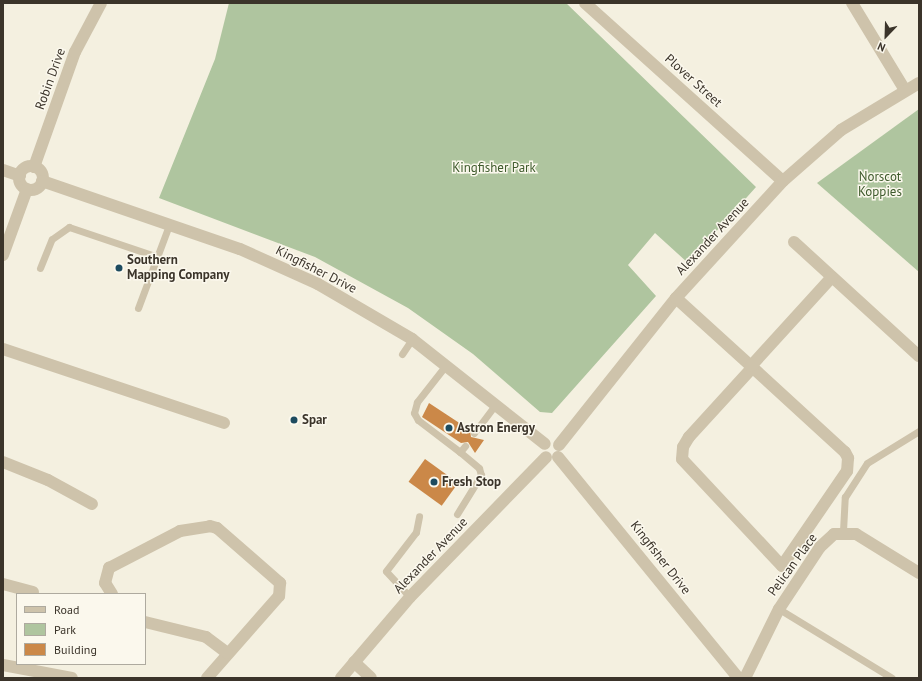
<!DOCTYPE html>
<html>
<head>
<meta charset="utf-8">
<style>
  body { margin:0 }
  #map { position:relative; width:922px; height:681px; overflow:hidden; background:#f4f0e0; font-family:"PT Sans",sans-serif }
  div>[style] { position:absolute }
  .green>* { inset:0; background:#afc59f }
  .building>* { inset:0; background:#cb8848; transform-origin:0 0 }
  .lane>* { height:7px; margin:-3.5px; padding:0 3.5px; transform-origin:3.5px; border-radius:3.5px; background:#cec3ab }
  .street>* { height:12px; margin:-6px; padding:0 6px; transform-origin:6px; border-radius:6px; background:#cec3ab }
  .street>.ring { margin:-6px; padding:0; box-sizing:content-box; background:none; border:12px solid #cec3ab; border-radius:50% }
  .dots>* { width:11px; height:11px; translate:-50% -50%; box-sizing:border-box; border:2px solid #fbf8ed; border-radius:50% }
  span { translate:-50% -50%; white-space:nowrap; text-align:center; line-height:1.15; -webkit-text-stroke:3px #fbf8ed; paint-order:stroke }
  .street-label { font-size:13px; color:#3b342a }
  .park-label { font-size:13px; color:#3f5b2d }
  .poi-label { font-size:13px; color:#3b342a; font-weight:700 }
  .left { translate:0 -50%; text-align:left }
  .frame { position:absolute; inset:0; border:4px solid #3b342a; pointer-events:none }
  .legend { position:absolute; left:16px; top:593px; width:130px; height:72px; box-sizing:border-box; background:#fbf8ed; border:1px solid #aeaa9f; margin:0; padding:5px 7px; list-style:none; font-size:12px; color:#3b342a }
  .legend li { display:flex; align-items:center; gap:8px; height:20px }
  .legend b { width:20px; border:1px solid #aeaa9f }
  .north { position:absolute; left:866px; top:16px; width:40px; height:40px; -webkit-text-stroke:3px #fbf8ed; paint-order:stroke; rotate:203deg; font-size:11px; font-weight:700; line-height:16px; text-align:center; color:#3b342a }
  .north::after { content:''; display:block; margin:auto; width:14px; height:18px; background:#3b342a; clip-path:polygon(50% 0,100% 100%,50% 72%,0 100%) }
</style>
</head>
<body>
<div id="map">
  <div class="green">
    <i style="clip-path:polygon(229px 3px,566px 3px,756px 187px,688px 263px,655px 233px,628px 265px,656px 296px,552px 413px,540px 412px,473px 354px,408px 308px,315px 257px,159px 198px,215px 59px)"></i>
    <i style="clip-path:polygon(919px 109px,919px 272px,817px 183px)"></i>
  </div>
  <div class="building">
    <i style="clip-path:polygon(429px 403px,470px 430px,471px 437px,484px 440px,475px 453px,468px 442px,461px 443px,422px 417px)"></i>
    <i style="left:425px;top:459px;width:41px;height:28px;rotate:36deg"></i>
  </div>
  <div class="lane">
    <i style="left:40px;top:268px;width:31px;rotate:-68deg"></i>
    <i style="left:52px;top:239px;width:21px;rotate:-35deg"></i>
    <i style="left:69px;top:227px;width:94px;rotate:18.6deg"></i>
    <i style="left:138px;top:308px;width:89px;rotate:-69.5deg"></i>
    <i style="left:402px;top:354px;width:18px;rotate:-56deg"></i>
    <i style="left:446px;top:365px;width:47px;rotate:128.1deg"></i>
    <i style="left:417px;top:402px;width:11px;rotate:105deg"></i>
    <i style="left:414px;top:413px;width:8px;rotate:60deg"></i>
    <i style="left:418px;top:420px;width:53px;rotate:37.3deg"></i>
    <i style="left:474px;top:433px;width:36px;rotate:-53deg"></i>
    <i style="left:457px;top:514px;width:46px;rotate:-58.4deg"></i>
    <i style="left:481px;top:475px;width:7px;rotate:-106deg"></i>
    <i style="left:479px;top:468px;width:25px;rotate:-140deg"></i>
    <i style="left:460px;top:452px;width:8px;rotate:-50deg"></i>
    <i style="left:843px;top:531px;width:34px;rotate:-87deg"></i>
    <i style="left:845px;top:497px;width:40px;rotate:-57.1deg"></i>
    <i style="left:867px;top:463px;width:61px;rotate:-31.6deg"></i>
    <i style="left:410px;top:597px;width:35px;rotate:-133deg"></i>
    <i style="left:386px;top:571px;width:49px;rotate:-52.4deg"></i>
    <i style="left:416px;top:532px;width:16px;rotate:-79deg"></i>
    <i style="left:779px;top:609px;width:132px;rotate:31.4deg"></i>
  </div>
  <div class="street">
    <i style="left:585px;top:3px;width:266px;rotate:42deg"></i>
    <i style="left:852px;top:3px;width:102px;rotate:58.7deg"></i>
    <i class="ring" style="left:19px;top:166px;width:12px;height:12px"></i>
    <i style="left:34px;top:167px;width:122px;rotate:-70.4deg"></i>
    <i style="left:75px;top:52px;width:55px;rotate:-62deg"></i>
    <i style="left:3px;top:170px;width:18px;rotate:19deg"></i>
    <i style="left:42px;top:181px;width:209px;rotate:19deg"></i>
    <i style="left:240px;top:249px;width:85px;rotate:24.2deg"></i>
    <i style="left:318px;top:284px;width:109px;rotate:30.3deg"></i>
    <i style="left:412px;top:339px;width:169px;rotate:38.3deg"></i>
    <i style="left:794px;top:242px;width:169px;rotate:42.4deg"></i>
    <i style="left:3px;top:255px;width:70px;rotate:-70deg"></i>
    <i style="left:676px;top:298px;width:101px;rotate:42.2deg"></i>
    <i style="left:751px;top:366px;width:127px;rotate:42.5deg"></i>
    <i style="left:845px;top:452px;width:7px;rotate:63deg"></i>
    <i style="left:848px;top:458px;width:13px;rotate:94deg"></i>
    <i style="left:847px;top:471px;width:115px;rotate:124.4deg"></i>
    <i style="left:782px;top:566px;width:146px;rotate:-133.1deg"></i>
    <i style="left:682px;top:459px;width:12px;rotate:-85deg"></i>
    <i style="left:683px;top:447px;width:12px;rotate:-59deg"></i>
    <i style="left:689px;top:437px;width:95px;rotate:-47.6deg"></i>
    <i style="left:3px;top:349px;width:233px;rotate:18.5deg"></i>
    <i style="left:751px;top:366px;width:120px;rotate:-47.7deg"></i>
    <i style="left:559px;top:445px;width:188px;rotate:-51.5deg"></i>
    <i style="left:676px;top:298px;width:159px;rotate:-47.6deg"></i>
    <i style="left:783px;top:181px;width:77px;rotate:-41.3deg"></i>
    <i style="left:841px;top:130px;width:91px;rotate:-31.1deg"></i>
    <i style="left:558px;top:457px;width:285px;rotate:50.8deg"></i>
    <i style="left:3px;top:462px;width:48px;rotate:21.8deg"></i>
    <i style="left:48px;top:480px;width:50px;rotate:28.6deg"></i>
    <i style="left:3px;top:584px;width:31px;rotate:15deg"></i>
    <i style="left:112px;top:594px;width:13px;rotate:-122deg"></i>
    <i style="left:105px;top:583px;width:16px;rotate:-75deg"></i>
    <i style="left:109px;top:568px;width:80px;rotate:-27.5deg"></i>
    <i style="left:180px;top:531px;width:30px;rotate:-9deg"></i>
    <i style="left:210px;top:526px;width:7px;rotate:16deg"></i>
    <i style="left:217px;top:528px;width:84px;rotate:41.1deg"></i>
    <i style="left:280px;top:583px;width:13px;rotate:94deg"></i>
    <i style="left:279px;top:596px;width:109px;rotate:131.3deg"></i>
    <i style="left:145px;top:622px;width:63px;rotate:13.8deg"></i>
    <i style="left:206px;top:637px;width:26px;rotate:37deg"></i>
    <i style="left:354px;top:662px;width:23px;rotate:43deg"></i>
    <i style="left:3px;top:665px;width:70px;rotate:10.7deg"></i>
    <i style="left:341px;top:678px;width:106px;rotate:-49.6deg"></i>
    <i style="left:410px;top:597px;width:195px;rotate:-45.8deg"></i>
    <i style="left:745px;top:678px;width:77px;rotate:-63.8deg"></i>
    <i style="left:779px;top:609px;width:74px;rotate:-56.5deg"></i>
    <i style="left:820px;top:547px;width:19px;rotate:-43deg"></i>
    <i style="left:834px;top:534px;width:22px"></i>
    <i style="left:856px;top:534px;width:74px;rotate:31.8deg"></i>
  </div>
  <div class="dots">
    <i style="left:119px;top:268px;background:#1d4b5f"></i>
    <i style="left:294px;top:420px;background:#1d4b5f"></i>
    <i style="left:449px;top:428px;background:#1d4b5f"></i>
    <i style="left:434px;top:482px;background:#1d4b5f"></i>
  </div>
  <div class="street-label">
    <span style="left:51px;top:79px;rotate:-70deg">Robin Drive</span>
    <span style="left:693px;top:81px;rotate:42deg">Plover Street</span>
    <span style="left:713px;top:237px;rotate:-47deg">Alexander Avenue</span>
    <span style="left:316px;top:270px;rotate:27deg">Kingfisher Drive</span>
    <span style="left:431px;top:556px;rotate:-46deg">Alexander Avenue</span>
    <span style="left:660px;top:558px;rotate:52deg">Kingfisher Drive</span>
    <span style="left:793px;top:565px;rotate:-54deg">Pelican Place</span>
  </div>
  <div class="park-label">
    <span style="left:494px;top:168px">Kingfisher Park</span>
    <span style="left:880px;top:185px">Norscot<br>Koppies</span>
  </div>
  <div class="poi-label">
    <span class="left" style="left:127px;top:268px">Southern<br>Mapping Company</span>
    <span class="left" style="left:302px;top:420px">Spar</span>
    <span class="left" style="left:457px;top:428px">Astron Energy</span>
    <span class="left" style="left:442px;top:482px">Fresh Stop</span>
  </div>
  <div class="frame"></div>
  <ul class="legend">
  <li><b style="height:5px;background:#cec3ab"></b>Road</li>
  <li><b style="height:11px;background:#afc59f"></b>Park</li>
  <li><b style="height:11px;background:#cb8848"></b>Building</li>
  </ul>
  <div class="north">N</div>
</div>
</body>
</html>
